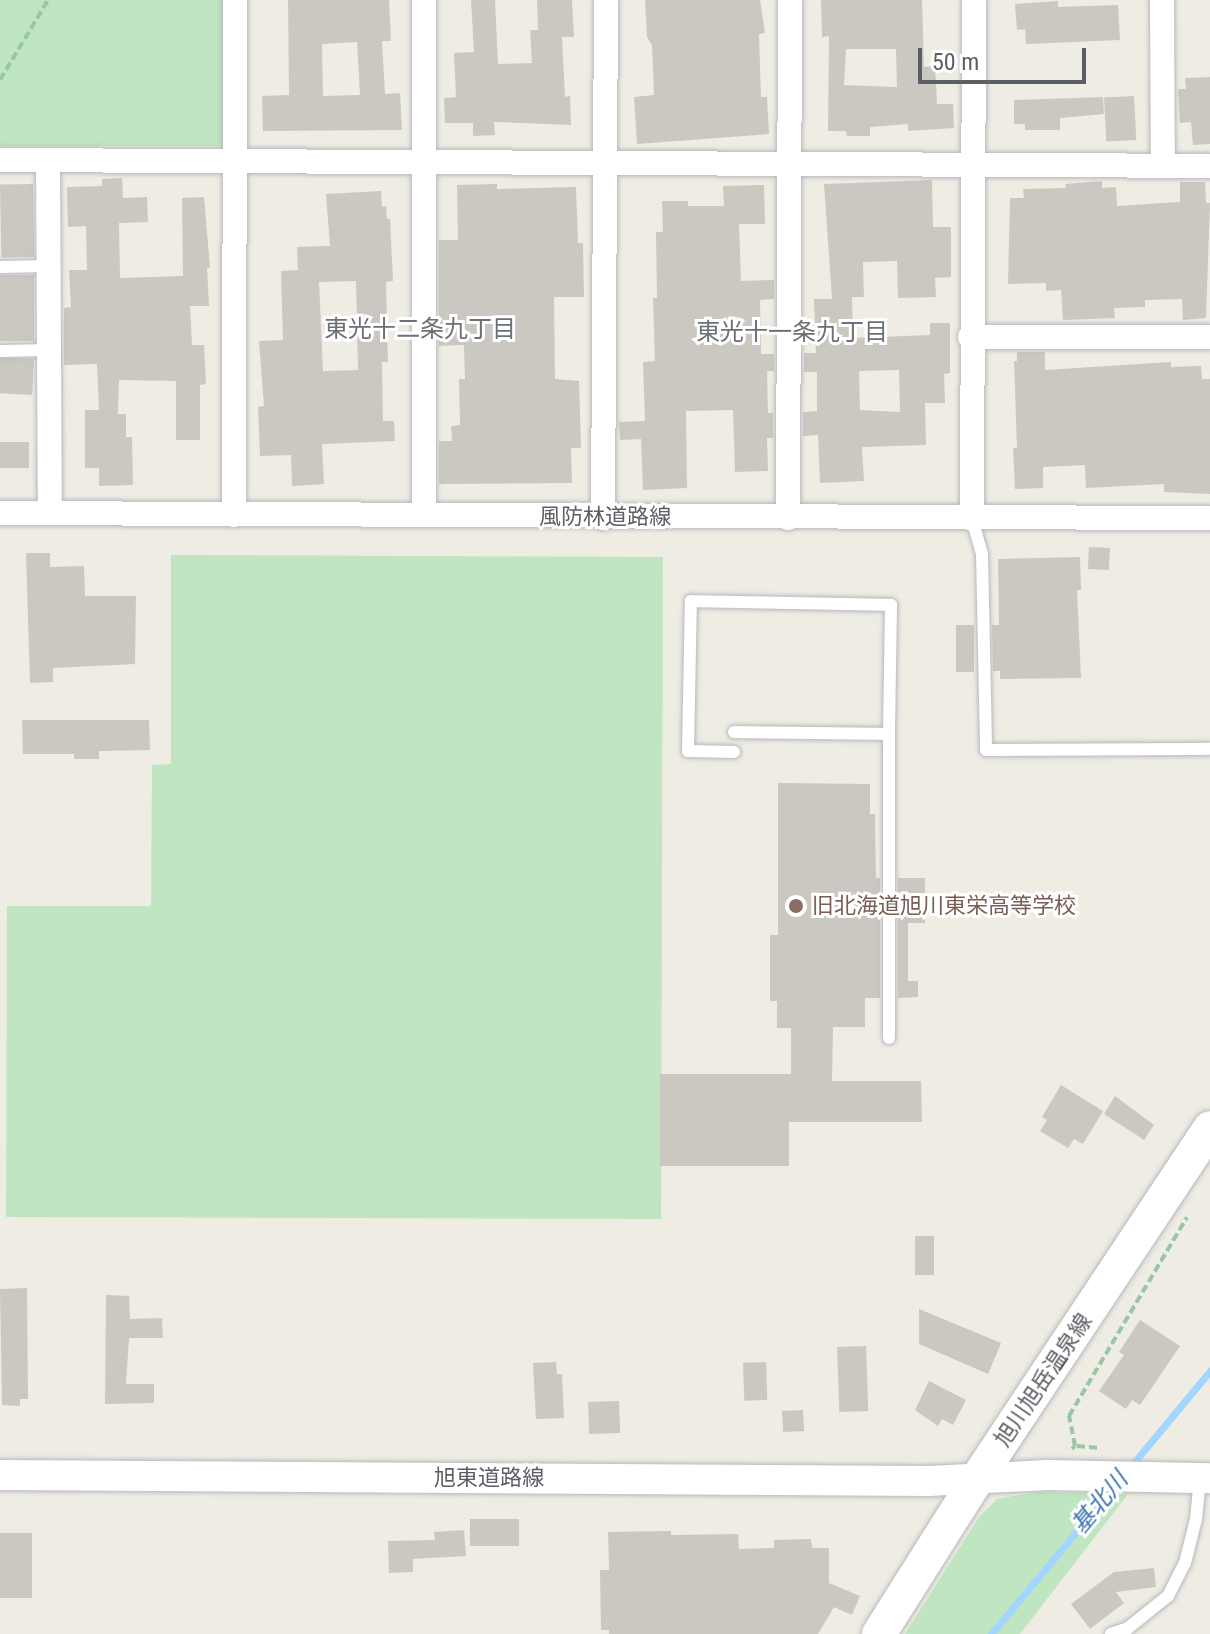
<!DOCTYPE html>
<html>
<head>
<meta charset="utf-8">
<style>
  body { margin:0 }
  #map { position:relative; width:1210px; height:1634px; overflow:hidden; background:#eeece3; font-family:"Roboto Condensed","Noto Sans JP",sans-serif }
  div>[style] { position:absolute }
  .green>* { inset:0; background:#bfe6c0; transform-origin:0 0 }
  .stream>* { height:7px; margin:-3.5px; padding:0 3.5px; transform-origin:3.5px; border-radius:3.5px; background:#a2d6ff }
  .building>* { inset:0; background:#cbc8c2; transform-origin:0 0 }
  .path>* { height:4px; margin-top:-2px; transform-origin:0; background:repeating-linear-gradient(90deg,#99c6a6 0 8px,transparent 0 12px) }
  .roads { filter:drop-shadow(0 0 2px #b6b9bd) drop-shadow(0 0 2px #b6b9bd) }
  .service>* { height:12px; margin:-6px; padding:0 6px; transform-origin:6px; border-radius:6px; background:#fff }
  .minor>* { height:24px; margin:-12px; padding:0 12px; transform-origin:12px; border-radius:12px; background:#fff }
  .tertiary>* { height:30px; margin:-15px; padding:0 15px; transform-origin:15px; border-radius:15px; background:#fff }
  .secondary>* { height:34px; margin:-17px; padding:0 17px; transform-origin:17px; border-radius:17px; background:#fff }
  .dots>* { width:22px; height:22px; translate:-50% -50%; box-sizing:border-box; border:4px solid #fff; border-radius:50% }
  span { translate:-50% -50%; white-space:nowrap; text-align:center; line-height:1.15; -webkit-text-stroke:6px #fff; paint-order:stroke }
  .street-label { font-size:22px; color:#5b5f64 }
  .education-label { font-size:22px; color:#785e54 }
  .left { translate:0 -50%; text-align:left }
  .neighbourhood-label { font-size:24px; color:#6c7176 }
  .water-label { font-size:24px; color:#3f76b1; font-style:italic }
  .scale { position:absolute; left:918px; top:48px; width:168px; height:36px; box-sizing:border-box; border:4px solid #5b5f64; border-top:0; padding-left:10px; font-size:24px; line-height:28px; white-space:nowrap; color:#5b5f64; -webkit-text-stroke:6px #fff; paint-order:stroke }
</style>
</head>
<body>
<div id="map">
  <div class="green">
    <i style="left:0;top:0;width:224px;height:146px"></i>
    <i style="clip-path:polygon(171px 555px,663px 557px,661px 1219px,6px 1217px,7px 906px,151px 906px,152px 765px,171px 764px)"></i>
    <i style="clip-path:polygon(1037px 1492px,1128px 1494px,1020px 1634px,905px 1634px,980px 1516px,997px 1499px)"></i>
  </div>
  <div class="stream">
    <i style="left:1131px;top:1466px;width:124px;rotate:-50.3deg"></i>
    <i style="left:991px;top:1634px;width:194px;rotate:-50.2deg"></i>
  </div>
  <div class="building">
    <i style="clip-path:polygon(evenodd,288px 0,389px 0,391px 41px,382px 41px,385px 94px,400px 93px,402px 130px,263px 131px,262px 96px,289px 95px,288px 0,357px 42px,360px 95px,323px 96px,322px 44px,357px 42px)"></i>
    <i style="clip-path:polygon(471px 0,495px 0,498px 64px,532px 63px,530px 30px,538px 30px,537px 0,572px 0,574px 37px,562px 37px,565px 97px,570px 96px,571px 125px,494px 122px,495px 135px,473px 136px,473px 123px,445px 123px,444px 98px,456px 97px,454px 53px,474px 52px)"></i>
    <i style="clip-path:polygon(645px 0,760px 0,765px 33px,759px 34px,761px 97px,767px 97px,769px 134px,637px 144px,634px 97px,654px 95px,652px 45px,647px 37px)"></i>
    <i style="clip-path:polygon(evenodd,821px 0,922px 0,924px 67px,935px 66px,937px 104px,953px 104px,954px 128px,908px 131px,908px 124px,870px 127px,870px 136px,847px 136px,846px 131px,828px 131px,829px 36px,822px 37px,821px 0,846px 49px,896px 49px,897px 87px,844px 85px,846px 49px)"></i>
    <i style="clip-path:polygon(1058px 1px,1058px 7px,1118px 5px,1120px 40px,1026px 44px,1025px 29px,1017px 30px,1015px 4px)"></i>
    <i style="clip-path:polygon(1210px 77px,1210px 144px,1193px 145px,1191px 122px,1180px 123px,1178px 89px,1186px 89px,1185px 78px)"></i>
    <i style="left:1134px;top:96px;width:44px;height:30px;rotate:87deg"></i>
    <i style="clip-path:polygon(1103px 97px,1104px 114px,1060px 118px,1060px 130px,1025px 130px,1025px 124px,1014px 124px,1014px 100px)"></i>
    <i style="clip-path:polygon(122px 178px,123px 198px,147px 197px,148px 222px,119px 223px,120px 278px,183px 276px,182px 198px,204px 197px,210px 268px,207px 268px,209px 306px,190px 306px,192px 345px,204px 345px,206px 384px,200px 385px,200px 440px,176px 440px,176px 381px,119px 380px,118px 414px,126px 414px,126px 437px,132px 437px,133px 485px,99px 486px,99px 468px,85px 468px,85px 410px,99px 410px,97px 364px,64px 365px,64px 308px,71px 307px,69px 270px,87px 270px,86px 226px,68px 227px,67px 187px,102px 186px,102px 179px)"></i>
    <i style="clip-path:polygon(evenodd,932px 180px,933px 227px,951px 227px,951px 277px,935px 278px,936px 297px,898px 298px,897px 261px,863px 262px,864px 297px,852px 297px,853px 338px,930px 335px,930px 323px,950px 323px,950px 373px,944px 374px,945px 403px,925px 403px,926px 445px,862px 447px,864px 481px,820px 483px,818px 435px,803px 436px,803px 412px,817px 411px,817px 372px,804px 372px,804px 353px,816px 353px,814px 299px,832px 299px,824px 184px,932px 180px,899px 370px,900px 412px,860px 410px,859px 371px,899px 370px)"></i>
    <i style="clip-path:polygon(1102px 181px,1102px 188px,1116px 187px,1117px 206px,1180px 202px,1180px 182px,1205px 182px,1206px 203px,1210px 203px,1206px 318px,1183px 320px,1182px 299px,1145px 300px,1145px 307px,1114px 308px,1115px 318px,1063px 320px,1061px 290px,1046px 291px,1046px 283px,1008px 284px,1010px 198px,1024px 198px,1023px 189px,1066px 188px,1065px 184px)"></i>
    <i style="left:33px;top:184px;width:73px;height:33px;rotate:89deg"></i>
    <i style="clip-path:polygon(497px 184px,497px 189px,576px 187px,578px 243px,583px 243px,584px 297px,554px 297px,555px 379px,579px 381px,581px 448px,571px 448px,572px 483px,439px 484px,439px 441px,452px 441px,451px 426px,460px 425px,459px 379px,465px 379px,464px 345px,439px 346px,439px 240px,458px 240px,457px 185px)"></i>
    <i style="clip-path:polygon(764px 185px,765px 224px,739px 224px,741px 281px,774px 280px,774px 299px,760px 300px,761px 354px,774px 354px,774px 371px,767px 371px,768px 413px,773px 413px,773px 438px,767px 438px,768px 471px,735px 472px,733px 410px,686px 411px,687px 488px,643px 490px,641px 439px,620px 440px,619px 422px,645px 421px,643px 362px,655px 361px,653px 298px,657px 298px,656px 232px,663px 232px,662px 201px,688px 201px,688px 206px,724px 206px,723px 186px)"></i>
    <i style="clip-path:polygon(evenodd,381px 191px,382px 207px,386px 206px,387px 219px,390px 219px,393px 281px,386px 282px,388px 362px,382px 362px,383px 421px,394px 421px,395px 441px,322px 444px,324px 484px,292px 486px,291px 455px,260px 456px,258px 407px,264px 406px,259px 341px,283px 340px,281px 271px,298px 270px,297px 247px,330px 246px,326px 194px,381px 191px,356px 281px,358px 370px,323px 371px,319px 282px,356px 281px)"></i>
    <i style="left:34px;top:275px;width:66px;height:34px;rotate:90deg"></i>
    <i style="clip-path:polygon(1017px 352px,1045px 352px,1045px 370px,1171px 362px,1171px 367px,1201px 366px,1202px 379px,1210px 379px,1210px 494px,1164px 492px,1164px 484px,1086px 488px,1085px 465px,1043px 467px,1043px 488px,1015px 489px,1013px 448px,1017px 448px,1014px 361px,1017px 361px)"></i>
    <i style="left:34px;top:359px;width:36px;height:34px;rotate:93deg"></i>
    <i style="left:29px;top:442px;width:26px;height:29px;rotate:90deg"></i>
    <i style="left:1089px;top:547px;width:21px;height:22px;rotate:3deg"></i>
    <i style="clip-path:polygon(26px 553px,50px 553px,50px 567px,84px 566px,85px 596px,136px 596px,135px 664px,53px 668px,53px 682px,30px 683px)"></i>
    <i style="clip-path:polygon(1080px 557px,1081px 590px,1077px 590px,1081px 678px,1000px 679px,1000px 671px,993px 671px,992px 625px,999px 625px,998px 559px)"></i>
    <i style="left:956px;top:625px;width:18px;height:47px"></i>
    <i style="clip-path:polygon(22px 720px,149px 720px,150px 750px,99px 751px,99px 759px,74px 759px,74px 754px,23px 754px)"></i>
    <i style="clip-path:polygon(778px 783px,870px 784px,870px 814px,875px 814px,876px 878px,880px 878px,880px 998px,865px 998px,865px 1027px,833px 1027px,832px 1081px,921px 1081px,922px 1122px,789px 1122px,789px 1166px,660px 1166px,660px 1074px,791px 1074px,791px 1028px,777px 1028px,777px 1001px,770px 1001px,770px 935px,778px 935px)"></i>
    <i style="clip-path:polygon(898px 878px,925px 878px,925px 923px,908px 923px,908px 981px,918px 981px,918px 997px,898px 998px)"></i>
    <i style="clip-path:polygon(1061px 1085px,1103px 1111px,1083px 1144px,1074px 1139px,1068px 1148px,1040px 1131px,1047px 1120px,1042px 1117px)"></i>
    <i style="clip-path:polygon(1115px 1096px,1154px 1125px,1144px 1140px,1104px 1114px)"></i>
    <i style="left:915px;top:1236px;width:19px;height:39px"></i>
    <i style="clip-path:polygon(27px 1288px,28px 1399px,20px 1399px,20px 1406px,2px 1405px,0 1289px)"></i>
    <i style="clip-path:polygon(106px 1295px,129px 1296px,130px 1319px,162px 1318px,163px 1338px,129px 1338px,126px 1384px,154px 1384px,154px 1403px,105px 1404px)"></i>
    <i style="clip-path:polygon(919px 1309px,1001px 1343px,988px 1374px,919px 1344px)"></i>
    <i style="clip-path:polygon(1140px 1320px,1180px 1346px,1140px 1405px,1132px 1400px,1126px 1409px,1099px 1391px,1124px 1355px,1119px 1352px)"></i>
    <i style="left:866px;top:1346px;width:65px;height:29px;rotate:88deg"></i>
    <i style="clip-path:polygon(556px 1362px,557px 1374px,562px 1374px,564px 1418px,536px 1419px,533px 1363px)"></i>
    <i style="left:766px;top:1362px;width:38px;height:23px;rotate:88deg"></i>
    <i style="clip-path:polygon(929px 1381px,966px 1400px,953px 1425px,942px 1419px,938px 1426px,915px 1410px)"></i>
    <i style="left:619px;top:1401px;width:32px;height:31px;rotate:88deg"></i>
    <i style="left:803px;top:1410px;width:21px;height:21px;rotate:87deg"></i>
    <i style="left:470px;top:1519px;width:49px;height:27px"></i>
    <i style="clip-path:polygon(464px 1530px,466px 1556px,413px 1559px,413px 1572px,389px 1573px,388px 1541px,435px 1540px,434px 1532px)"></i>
    <i style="clip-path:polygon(671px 1531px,671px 1535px,738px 1534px,739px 1549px,774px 1548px,774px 1540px,811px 1539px,812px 1548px,829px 1548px,829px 1583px,860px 1596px,852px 1615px,834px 1607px,818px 1634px,609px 1634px,609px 1630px,601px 1630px,600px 1570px,609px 1570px,608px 1532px)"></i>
    <i style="left:0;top:1533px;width:32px;height:65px"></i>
    <i style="clip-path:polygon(1154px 1568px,1156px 1587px,1116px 1592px,1124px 1603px,1090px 1629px,1071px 1604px,1114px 1572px)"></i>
  </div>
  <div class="path">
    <i style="left:0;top:80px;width:93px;rotate:-59deg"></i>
    <i style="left:1077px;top:1446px;width:23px;rotate:5deg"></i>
    <i style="left:1072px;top:1449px;width:4px;rotate:-45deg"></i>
    <i style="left:1075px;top:1446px;width:31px;rotate:-101deg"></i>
    <i style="left:1069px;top:1416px;width:231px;rotate:-59.3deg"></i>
  </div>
  <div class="roads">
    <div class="service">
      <i style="left:0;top:267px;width:49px;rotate:-1.2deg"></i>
      <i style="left:0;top:351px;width:49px;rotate:-1.2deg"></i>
      <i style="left:972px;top:519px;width:36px;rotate:74deg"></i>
      <i style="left:982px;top:554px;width:196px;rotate:88.8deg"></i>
      <i style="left:986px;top:750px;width:224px;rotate:-0.3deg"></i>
      <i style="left:734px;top:752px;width:46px;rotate:-178.8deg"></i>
      <i style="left:688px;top:751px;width:150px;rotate:-88.9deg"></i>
      <i style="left:691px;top:601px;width:200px;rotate:1.1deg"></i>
      <i style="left:891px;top:605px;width:129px;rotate:90.9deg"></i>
      <i style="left:889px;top:734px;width:155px;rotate:-179.3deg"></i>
      <i style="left:889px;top:1038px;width:304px;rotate:-90deg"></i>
      <i style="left:1111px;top:1634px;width:18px;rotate:-19deg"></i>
      <i style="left:1128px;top:1628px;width:51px;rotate:-38.7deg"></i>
      <i style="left:1168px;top:1596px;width:37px;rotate:-63deg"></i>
      <i style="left:1185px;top:1563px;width:45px;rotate:-76deg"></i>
      <i style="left:1196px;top:1519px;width:41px;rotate:-84.4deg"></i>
    </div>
    <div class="minor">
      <i style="left:1162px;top:0;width:166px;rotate:89.7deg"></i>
      <i style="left:0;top:160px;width:1210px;rotate:0.28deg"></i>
      <i style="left:48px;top:161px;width:352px;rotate:89.7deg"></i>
      <i style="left:970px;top:337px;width:240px"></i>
      <i style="left:0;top:513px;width:1210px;rotate:0.24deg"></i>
      <i style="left:424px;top:514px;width:514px;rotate:-90deg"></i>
      <i style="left:234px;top:515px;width:515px;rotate:-89.89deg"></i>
      <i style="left:603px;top:518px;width:518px;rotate:-89.67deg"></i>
      <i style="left:788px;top:518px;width:518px;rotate:-89.78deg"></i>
      <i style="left:972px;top:519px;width:519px;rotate:-89.78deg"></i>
    </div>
    <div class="tertiary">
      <i style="left:0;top:1475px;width:929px;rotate:0.37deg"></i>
      <i style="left:929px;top:1481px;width:118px;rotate:-2.9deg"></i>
      <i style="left:1047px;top:1475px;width:163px;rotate:1.1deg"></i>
    </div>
    <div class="secondary">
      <i style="left:879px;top:1634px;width:183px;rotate:-57.7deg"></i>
      <i style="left:977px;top:1479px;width:421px;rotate:-56.4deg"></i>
    </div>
  </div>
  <div class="dots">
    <i style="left:796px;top:906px;background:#8d6e63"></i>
  </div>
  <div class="street-label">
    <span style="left:605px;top:517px">風防林道路線</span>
    <span style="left:1043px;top:1380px;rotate:-56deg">旭川旭岳温泉線</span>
    <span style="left:489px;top:1478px">旭東道路線</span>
  </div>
  <div class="education-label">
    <span class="left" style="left:812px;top:906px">旧北海道旭川東栄高等学校</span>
  </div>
  <div class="neighbourhood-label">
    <span style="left:420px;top:330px">東光十二条九丁目</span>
    <span style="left:792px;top:333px">東光十一条九丁目</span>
  </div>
  <div class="water-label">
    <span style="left:1100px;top:1503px;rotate:-50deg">基北川</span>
  </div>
  <div class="scale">50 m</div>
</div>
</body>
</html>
